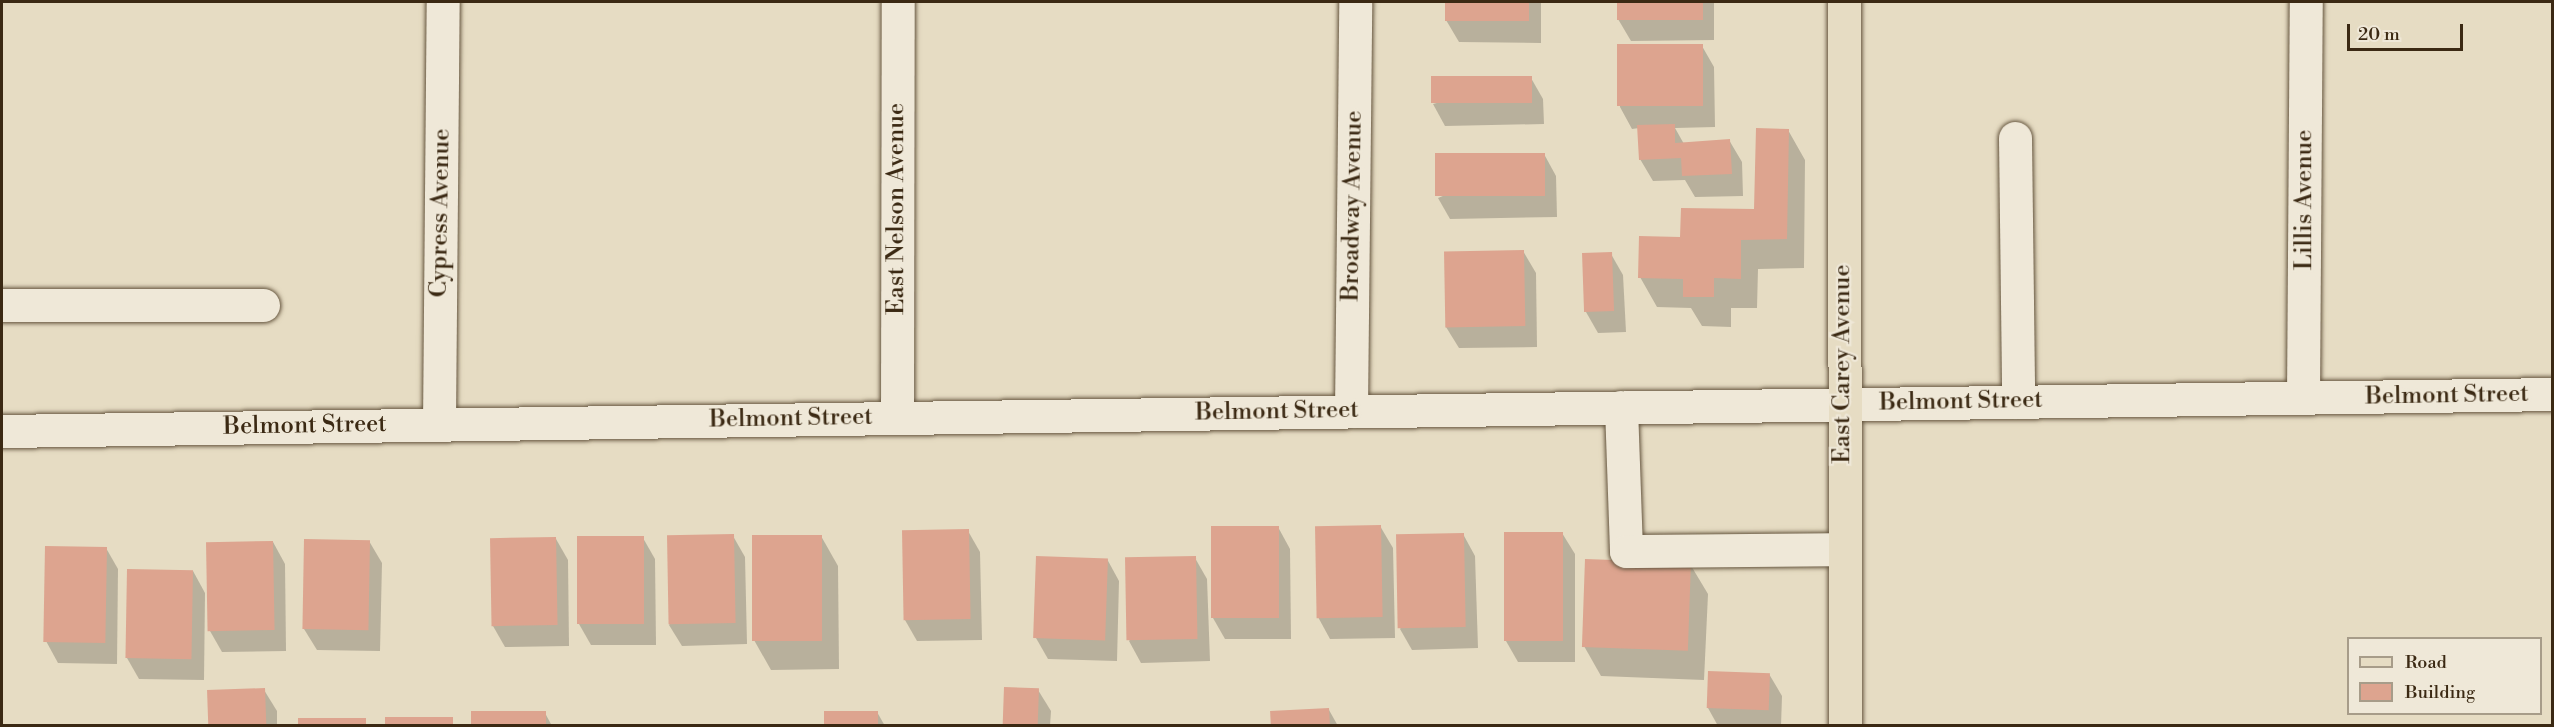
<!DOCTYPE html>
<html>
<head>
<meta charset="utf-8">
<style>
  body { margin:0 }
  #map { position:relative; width:2554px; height:727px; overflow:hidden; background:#e6dcc3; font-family:"Libre Bodoni",serif }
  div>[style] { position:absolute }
  .shadow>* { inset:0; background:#0003 }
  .building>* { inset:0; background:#dda48f; transform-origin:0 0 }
  .roads { filter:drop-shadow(0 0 2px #66563f) drop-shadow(0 0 2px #66563f) }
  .minor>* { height:33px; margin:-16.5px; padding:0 16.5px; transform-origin:16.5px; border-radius:16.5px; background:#efe8d8 }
  .major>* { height:33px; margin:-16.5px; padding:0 16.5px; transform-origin:16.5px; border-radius:16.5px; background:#e6dcc3 }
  span { translate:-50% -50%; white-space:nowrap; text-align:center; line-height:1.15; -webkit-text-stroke:4.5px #efe8d8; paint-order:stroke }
  .street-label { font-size:24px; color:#3b2913 }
  .frame { position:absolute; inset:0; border:3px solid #3b2913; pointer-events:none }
  .legend { position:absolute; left:2347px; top:637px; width:195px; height:78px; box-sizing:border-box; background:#efe8d8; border:2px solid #a79c89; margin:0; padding:8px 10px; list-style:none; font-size:18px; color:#3b2913 }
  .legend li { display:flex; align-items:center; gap:12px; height:30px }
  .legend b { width:30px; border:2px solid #a79c89 }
  .scale { position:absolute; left:2347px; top:24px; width:116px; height:27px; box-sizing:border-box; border:3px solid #3b2913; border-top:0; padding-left:8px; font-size:18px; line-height:21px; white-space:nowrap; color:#3b2913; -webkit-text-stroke:4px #efe8d8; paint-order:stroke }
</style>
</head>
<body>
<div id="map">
  <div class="shadow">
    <i style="clip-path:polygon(1446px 2px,1541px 2px,1541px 43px,1459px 42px,1446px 20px)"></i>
    <i style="clip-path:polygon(1618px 2px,1714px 2px,1714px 40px,1631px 41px,1618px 19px)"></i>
    <i style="clip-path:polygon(1702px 46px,1714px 67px,1715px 127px,1675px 128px,1684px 144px,1729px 140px,1742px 162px,1743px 196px,1695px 197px,1685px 180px,1653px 181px,1640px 159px,1639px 128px,1632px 129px,1620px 107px,1618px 47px)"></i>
    <i style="clip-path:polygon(1531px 78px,1543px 99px,1544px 124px,1445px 126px,1433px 104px)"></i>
    <i style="clip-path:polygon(1788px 130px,1805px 160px,1804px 268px,1758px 269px,1757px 308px,1731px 308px,1731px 327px,1702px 326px,1691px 308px,1657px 307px,1640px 277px,1755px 210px)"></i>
    <i style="clip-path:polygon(1544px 154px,1556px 176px,1557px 217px,1450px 219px,1438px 198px)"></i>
    <i style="clip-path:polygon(1523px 251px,1536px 273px,1537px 347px,1459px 348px,1446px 327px)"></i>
    <i style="clip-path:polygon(1611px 254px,1623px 275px,1626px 332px,1598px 333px,1586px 312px,1584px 255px)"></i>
    <i style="clip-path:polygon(1380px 526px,1393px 548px,1395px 638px,1330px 639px,1318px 617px)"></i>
    <i style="clip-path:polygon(1278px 527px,1290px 549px,1291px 639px,1225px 639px,1213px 618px)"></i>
    <i style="clip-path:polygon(968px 531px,980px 552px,982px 640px,917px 641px,905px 620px)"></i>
    <i style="clip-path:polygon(1562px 533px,1575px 554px,1575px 662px,1518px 662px,1506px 641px)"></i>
    <i style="clip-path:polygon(1463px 534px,1475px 556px,1478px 648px,1412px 650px,1400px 629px)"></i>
    <i style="clip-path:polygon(733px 536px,745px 557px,747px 644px,682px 646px,669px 625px)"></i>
    <i style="clip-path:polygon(821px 536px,838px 566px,839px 669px,771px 670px,754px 640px)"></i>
    <i style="clip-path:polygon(578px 538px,643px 538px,655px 559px,656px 645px,591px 645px,579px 624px)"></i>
    <i style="clip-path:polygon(556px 539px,568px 560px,569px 646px,505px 647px,493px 626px)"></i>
    <i style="clip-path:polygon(369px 541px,382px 563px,380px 651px,317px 650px,304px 629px)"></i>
    <i style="clip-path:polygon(273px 542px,285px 564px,286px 651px,222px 652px,210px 631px)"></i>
    <i style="clip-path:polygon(106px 548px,118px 569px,117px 664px,58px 663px,46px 641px)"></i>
    <i style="clip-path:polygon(1195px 558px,1207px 579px,1210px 661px,1141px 663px,1129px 641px)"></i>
    <i style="clip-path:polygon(1107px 559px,1119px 581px,1117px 661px,1048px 659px,1036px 638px)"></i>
    <i style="clip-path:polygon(1690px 564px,1708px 594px,1704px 680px,1601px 676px,1584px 646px)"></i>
    <i style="clip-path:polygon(193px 571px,205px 593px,204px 680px,139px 679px,127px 658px)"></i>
    <i style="clip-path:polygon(1709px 673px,1769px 674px,1782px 696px,1781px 726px,1718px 726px,1708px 708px)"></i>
    <i style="clip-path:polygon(264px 690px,277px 711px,277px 726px,209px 726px)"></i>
    <i style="clip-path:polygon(1038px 690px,1051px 711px,1050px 726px,1004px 726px)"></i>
    <i style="clip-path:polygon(1329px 710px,1338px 726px,1272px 726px)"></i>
    <i style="clip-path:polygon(877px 712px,885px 726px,826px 726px)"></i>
    <i style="clip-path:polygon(545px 713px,552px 726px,472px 726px)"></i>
  </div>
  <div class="building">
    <i style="left:1445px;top:2px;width:84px;height:19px"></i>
    <i style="left:1617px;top:2px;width:86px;height:18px"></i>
    <i style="left:1703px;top:44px;width:62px;height:86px;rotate:90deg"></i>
    <i style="left:1532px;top:76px;width:27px;height:101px;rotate:90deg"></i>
    <i style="clip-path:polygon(1675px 124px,1675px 143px,1730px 139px,1732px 174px,1682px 176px,1681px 158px,1639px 160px,1637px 125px)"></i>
    <i style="clip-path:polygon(1756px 128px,1789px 129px,1787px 239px,1741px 240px,1741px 279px,1714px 278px,1714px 297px,1683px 297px,1683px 279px,1638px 278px,1639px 236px,1680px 237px,1681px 208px,1754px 209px)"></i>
    <i style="left:1545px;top:153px;width:43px;height:110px;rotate:90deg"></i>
    <i style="left:1524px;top:250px;width:76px;height:80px;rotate:89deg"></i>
    <i style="left:1612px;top:252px;width:59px;height:30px;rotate:88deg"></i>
    <i style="left:1381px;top:525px;width:92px;height:66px;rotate:89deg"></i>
    <i style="left:1211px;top:526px;width:68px;height:92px"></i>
    <i style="left:969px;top:529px;width:90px;height:67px;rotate:89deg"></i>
    <i style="left:1504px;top:532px;width:59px;height:109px"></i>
    <i style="left:1464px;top:533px;width:94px;height:68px;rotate:89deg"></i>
    <i style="left:734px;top:534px;width:89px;height:67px;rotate:89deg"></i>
    <i style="left:752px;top:535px;width:70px;height:106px"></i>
    <i style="left:644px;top:536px;width:88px;height:67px;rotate:90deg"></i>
    <i style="left:556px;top:537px;width:88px;height:66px;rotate:89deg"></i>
    <i style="left:304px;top:539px;width:66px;height:90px;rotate:1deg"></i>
    <i style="left:273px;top:541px;width:89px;height:67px;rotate:89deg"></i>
    <i style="left:45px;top:546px;width:62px;height:96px;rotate:1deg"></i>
    <i style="left:1036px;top:556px;width:72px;height:82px;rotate:2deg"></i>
    <i style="left:1196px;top:556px;width:83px;height:71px;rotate:89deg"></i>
    <i style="left:1585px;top:559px;width:106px;height:88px;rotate:2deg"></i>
    <i style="left:127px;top:569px;width:66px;height:89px;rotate:1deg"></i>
    <i style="left:1708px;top:671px;width:62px;height:37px;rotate:2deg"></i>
    <i style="left:1004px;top:687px;width:35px;height:39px;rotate:2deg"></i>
    <i style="left:265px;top:688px;width:38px;height:58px;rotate:88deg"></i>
    <i style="left:1329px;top:708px;width:18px;height:59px;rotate:87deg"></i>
    <i style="left:546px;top:711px;width:15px;height:75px;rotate:90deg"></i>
    <i style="left:824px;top:711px;width:54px;height:15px"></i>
    <i style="left:453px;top:717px;width:9px;height:68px;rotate:90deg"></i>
    <i style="left:366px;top:718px;width:8px;height:68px;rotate:90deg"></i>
  </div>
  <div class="roads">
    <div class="minor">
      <i style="left:2015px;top:138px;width:264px;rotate:89.3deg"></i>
      <i style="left:2px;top:305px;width:261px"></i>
      <i style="left:2303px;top:398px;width:396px;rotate:-89.6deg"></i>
      <i style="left:1621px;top:407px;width:144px;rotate:88deg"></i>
      <i style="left:1626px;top:551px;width:218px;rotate:-0.5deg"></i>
      <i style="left:1351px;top:411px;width:409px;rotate:-89.4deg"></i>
      <i style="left:897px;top:417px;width:415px;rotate:-89.9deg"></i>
      <i style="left:439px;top:424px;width:422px;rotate:-89.5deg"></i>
      <i style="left:2px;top:431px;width:2550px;rotate:-0.83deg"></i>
    </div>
    <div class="major">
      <i style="left:1844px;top:2px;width:724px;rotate:89.92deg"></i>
    </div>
  </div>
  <div class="street-label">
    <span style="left:2305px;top:200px;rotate:-90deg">Lillis Avenue</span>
    <span style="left:1353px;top:206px;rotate:-89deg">Broadway Avenue</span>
    <span style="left:897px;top:209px;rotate:-90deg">East Nelson Avenue</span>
    <span style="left:441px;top:213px;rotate:-89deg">Cypress Avenue</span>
    <span style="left:1843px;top:364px;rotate:-90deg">East Carey Avenue</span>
    <span style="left:2447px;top:396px;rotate:-1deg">Belmont Street</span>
    <span style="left:1961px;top:402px;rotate:-1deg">Belmont Street</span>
    <span style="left:1277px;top:412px;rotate:-1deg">Belmont Street</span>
    <span style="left:791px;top:419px;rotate:-1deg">Belmont Street</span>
    <span style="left:305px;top:426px;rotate:-1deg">Belmont Street</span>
  </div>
  <div class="frame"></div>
  <ul class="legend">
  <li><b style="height:8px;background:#e6dcc3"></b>Road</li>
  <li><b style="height:16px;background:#dda48f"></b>Building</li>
  </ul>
  <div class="scale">20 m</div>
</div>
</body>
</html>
